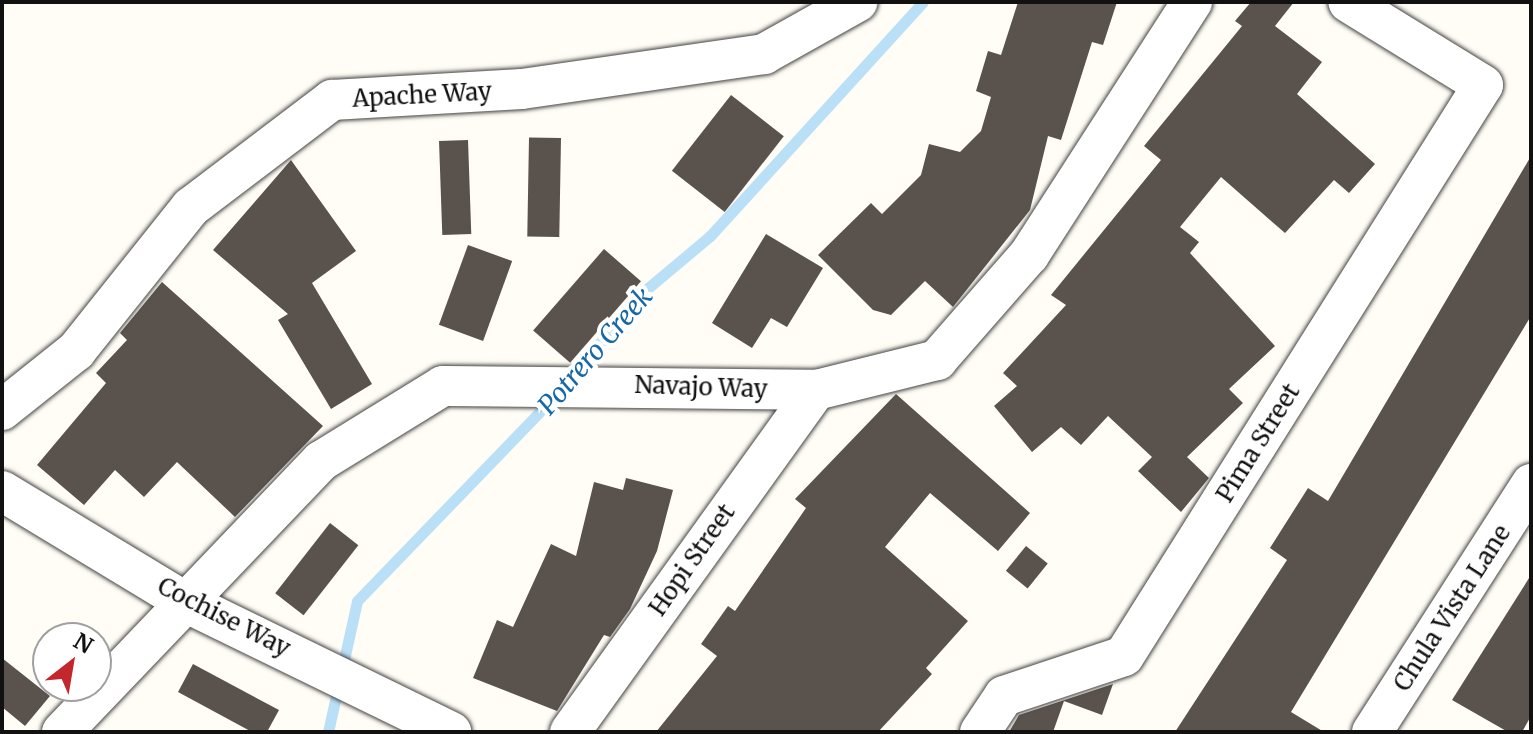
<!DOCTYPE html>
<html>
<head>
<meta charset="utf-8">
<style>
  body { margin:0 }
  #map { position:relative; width:1533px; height:734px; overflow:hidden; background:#fffdf5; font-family:Merriweather,serif }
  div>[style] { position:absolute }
  .stream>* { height:11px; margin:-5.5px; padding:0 5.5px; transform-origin:5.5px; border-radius:5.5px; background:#b9e0f7 }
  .building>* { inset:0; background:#5a524d; transform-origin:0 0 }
  .roads { filter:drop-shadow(0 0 2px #444) drop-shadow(0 0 2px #444) }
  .minor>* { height:40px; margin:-20px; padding:0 20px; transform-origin:20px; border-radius:20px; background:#fff }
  span { translate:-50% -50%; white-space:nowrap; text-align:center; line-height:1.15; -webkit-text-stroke:8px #fff; paint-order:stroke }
  .street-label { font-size:24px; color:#111 }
  .water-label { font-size:26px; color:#1768a6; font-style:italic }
  .frame { position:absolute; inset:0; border:4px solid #111; pointer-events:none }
  .north { position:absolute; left:32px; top:622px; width:80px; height:80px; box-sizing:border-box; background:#fff; border:2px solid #a0a0a0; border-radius:50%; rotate:31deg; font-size:22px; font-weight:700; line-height:32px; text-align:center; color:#111 }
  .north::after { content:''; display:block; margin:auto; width:28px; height:36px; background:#c4262e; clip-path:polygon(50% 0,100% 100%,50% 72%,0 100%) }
</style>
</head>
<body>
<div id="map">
  <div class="stream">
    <i style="left:571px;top:377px;width:110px;rotate:-49.8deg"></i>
    <i style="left:642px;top:293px;width:89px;rotate:-40deg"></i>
    <i style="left:710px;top:236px;width:316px;rotate:-47.7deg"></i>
    <i style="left:328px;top:732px;width:134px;rotate:-77.5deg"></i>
    <i style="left:357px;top:601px;width:285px;rotate:-46deg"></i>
  </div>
  <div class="building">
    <i style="clip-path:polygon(1018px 2px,1117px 2px,1103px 45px,1092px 42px,1061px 140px,1048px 136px,1030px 210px,953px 307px,925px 281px,891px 315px,873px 310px,818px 255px,871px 203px,882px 214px,921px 175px,929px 144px,960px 152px,981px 131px,991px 97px,976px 91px,988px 51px,1001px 55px)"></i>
    <i style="clip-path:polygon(1251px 2px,1294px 2px,1275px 26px,1322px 62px,1297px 94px,1375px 164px,1349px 193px,1334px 180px,1285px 233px,1221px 177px,1180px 227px,1199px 242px,1190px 253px,1275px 346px,1229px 389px,1243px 403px,1187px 457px,1209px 478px,1181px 512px,1138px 471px,1152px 457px,1108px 416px,1081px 445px,1061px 427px,1032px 452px,994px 406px,1017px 386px,1003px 373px,1066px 305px,1051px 295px,1161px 160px,1144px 146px,1242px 26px,1235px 21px)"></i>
    <i style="left:731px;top:95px;width:67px;height:96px;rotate:38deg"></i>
    <i style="left:561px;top:138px;width:99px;height:32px;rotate:91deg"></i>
    <i style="left:468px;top:140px;width:94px;height:29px;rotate:88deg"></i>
    <i style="clip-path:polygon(1531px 156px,1531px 316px,1291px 712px,1324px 732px,1175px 732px,1287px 560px,1270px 548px,1308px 488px,1328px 501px)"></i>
    <i style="clip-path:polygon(291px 160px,356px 251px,312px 283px,372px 384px,331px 409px,278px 320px,288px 314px,213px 250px)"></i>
    <i style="clip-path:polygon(766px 234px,823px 268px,787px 327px,771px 318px,752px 348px,712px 323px)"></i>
    <i style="left:468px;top:245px;width:47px;height:85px;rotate:20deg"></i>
    <i style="left:604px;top:249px;width:49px;height:108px;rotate:41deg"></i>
    <i style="clip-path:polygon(162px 282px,323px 426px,235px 517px,177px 462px,144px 497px,115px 470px,84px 505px,37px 465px,106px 383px,96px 373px,127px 340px,120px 333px)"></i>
    <i style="clip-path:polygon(896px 394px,1030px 513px,998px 551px,930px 493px,885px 547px,968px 621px,926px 668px,932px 674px,878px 732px,656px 732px,717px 656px,701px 644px,728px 606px,735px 611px,806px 508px,795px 499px)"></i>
    <i style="clip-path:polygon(626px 478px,673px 490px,657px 551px,630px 609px,610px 637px,604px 635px,557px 711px,473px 678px,497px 620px,513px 627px,551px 544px,576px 556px,594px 482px,623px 490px)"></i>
    <i style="left:330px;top:523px;width:36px;height:89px;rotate:38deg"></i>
    <i style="left:1026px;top:546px;width:28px;height:32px;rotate:39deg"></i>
    <i style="clip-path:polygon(1531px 575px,1531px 716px,1522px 732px,1508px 732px,1452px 700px)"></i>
    <i style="clip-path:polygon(2px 658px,50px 696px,25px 726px,2px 707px)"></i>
    <i style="clip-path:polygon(193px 664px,279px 710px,267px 732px,252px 732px,178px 692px)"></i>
    <i style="clip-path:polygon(1113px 684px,1102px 715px,1064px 701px,1053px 732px,1009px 732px,1019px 715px)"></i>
  </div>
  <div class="roads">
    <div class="minor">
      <i style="left:2px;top:410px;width:95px;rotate:-38.6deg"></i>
      <i style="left:76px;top:351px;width:184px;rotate:-51.4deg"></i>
      <i style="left:191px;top:207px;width:177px;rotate:-37.2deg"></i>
      <i style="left:332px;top:100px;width:190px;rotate:-3.3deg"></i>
      <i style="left:522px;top:89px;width:245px;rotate:-8.2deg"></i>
      <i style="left:764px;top:54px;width:107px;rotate:-29.2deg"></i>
      <i style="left:2px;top:491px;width:216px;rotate:31.2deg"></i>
      <i style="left:187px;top:603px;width:294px;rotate:26deg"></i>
      <i style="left:62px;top:732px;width:375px;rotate:-46.3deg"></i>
      <i style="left:321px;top:461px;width:143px;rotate:-31.6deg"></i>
      <i style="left:443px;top:386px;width:373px;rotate:0.6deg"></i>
      <i style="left:816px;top:390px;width:125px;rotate:-13.9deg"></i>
      <i style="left:937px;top:360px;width:140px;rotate:-48.8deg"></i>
      <i style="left:1029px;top:255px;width:301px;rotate:-57.2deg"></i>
      <i style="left:570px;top:732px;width:421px;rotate:-54.3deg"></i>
      <i style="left:980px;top:732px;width:43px;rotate:-56.3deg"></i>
      <i style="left:1004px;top:696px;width:126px;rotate:-18.4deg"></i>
      <i style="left:1124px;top:656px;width:674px;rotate:-57.84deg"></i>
      <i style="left:1483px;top:85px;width:158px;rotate:-148.4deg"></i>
      <i style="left:1372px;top:732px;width:295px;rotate:-57.3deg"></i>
    </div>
  </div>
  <div class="street-label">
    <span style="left:422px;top:95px;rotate:-3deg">Apache Way</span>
    <span style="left:701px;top:387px;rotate:2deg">Navajo Way</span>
    <span style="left:1258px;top:443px;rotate:-58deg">Pima Street</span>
    <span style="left:692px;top:560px;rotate:-55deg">Hopi Street</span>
    <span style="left:1452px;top:608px;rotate:-57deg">Chula Vista Lane</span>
    <span style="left:224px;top:617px;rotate:27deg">Cochise Way</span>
  </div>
  <div class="water-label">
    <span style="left:595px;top:351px;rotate:-49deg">Potrero Creek</span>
  </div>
  <div class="frame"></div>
  <div class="north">N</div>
</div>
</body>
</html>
